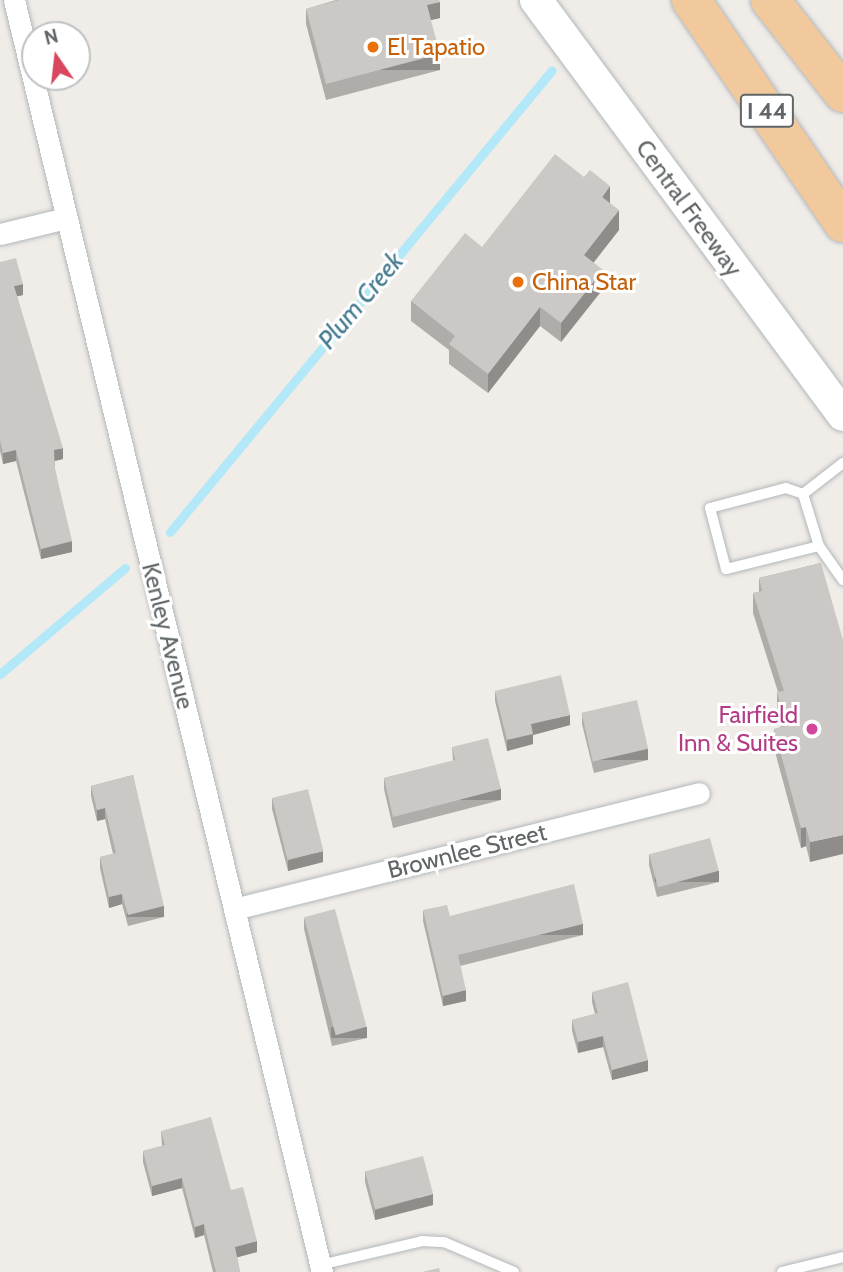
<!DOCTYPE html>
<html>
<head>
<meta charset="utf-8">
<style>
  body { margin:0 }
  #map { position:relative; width:843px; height:1272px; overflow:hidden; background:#f0ede9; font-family:Cabin,sans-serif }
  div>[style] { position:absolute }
  .stream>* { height:9px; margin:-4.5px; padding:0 4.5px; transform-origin:4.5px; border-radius:4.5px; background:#b2e8f7 }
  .roads { filter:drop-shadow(0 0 2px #b3b7b9) drop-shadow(0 0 2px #b3b7b9) }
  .lane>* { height:10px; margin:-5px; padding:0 5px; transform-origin:5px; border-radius:5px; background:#fff }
  .street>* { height:21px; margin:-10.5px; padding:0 10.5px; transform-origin:10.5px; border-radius:10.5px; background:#fff }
  .secondary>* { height:32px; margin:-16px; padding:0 16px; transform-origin:16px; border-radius:16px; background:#fff }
  .highway>* { height:38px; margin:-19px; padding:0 19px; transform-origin:19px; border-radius:19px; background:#f2c99d }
  .wall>* { inset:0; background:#afaca9 }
  .shaded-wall>* { inset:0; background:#8f8c8a; transform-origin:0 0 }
  .building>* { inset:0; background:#ccc8c5; transform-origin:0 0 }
  .dots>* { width:19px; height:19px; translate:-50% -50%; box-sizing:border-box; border:4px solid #fff; border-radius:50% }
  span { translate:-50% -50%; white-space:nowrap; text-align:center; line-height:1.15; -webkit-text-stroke:6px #fff; paint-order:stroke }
  .shield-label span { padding:2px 5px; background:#fff; border:2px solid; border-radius:5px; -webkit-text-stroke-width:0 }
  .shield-label { font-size:23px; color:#606567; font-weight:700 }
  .food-label { font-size:24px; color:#c56008 }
  .left { translate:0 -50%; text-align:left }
  .street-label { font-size:24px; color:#606567 }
  .hotel-label { font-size:24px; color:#b23c85 }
  .right { translate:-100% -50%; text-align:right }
  .water-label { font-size:26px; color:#457a8f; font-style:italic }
  .north { position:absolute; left:21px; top:21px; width:70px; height:70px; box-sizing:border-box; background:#fff; border:2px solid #bfc1c2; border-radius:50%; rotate:346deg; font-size:19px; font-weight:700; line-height:28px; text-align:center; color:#606567 }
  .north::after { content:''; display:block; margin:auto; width:24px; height:32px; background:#d8475d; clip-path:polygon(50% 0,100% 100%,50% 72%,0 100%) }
</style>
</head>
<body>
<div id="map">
  <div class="stream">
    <i style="left:170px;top:532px;width:599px;rotate:-50.41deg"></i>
    <i style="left:0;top:674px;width:164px;rotate:-40.3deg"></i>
  </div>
  <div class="roads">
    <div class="lane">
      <i style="left:786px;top:488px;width:18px;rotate:19deg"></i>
      <i style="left:803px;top:494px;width:54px;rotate:72.9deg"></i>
      <i style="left:819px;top:546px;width:96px;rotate:166.1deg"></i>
      <i style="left:726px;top:569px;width:63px;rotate:-104.7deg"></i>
      <i style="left:710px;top:508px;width:79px;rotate:-14.7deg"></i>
      <i style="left:803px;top:494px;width:51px;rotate:-37.8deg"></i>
      <i style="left:819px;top:546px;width:42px;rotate:54.8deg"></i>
      <i style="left:320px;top:1265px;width:105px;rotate:-13.2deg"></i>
      <i style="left:422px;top:1241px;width:22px;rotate:3deg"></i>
      <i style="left:444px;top:1242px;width:76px;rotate:23.2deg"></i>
      <i style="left:782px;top:1272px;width:63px;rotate:-13.8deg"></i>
    </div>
    <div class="street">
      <i style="left:14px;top:0;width:1309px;rotate:76.39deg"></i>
      <i style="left:0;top:234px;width:68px;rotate:-13.6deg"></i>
      <i style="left:234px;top:909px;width:479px;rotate:-14deg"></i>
    </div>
    <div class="secondary">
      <i style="left:536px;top:0;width:516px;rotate:53.51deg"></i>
    </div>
    <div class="highway">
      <i style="left:691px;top:0;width:270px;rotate:55.7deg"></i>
      <i style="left:770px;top:0;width:118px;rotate:51.9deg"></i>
    </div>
  </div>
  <div class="wall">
    <i style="clip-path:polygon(336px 0,439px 0,440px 18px,430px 20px,440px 70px,326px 100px,306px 24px,306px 9px)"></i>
    <i style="clip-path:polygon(610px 203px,619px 230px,593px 262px,603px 289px,561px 342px,540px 326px,488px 393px,449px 364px,449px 350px,411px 321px,411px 301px)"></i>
    <i style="clip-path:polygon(0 262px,23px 295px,17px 296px,63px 459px,55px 461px,55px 469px,72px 552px,41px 559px,16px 461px,3px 464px,0 451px)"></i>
    <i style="clip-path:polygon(821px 563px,810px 862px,806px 846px,801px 848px,774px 748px,774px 729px,781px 727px,777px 712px,777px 692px,778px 692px,753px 613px,753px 593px,759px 592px,759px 578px)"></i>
    <i style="clip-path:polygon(495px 691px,570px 725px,533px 735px,533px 744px,507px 751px,495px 701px)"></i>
    <i style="clip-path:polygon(582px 713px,648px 760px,594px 773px,582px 724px)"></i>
    <i style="clip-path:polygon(452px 747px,501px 800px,393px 828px,384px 789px,384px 778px,453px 761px)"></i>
    <i style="clip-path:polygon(133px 775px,164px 917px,128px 926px,122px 904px,109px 908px,100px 868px,100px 857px,113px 854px,105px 819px,97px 821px,91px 796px,91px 786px)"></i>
    <i style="clip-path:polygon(272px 798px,323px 862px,288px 871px,272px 809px)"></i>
    <i style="clip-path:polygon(649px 854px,719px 882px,657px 897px,649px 865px)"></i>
    <i style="clip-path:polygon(423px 910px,450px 916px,583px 935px,460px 966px,466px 1001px,443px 1006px,423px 921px)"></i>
    <i style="clip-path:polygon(304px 918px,367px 1038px,332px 1046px,304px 929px)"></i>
    <i style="clip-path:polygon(592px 992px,648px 1071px,612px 1080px,603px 1047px,578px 1053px,572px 1031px,572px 1020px,595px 1014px,592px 1002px)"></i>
    <i style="clip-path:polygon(161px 1131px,231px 1190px,257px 1252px,237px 1257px,240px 1272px,213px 1272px,204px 1235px,195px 1238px,182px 1188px,152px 1196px,143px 1162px,143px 1151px,162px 1146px)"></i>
    <i style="clip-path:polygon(365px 1171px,433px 1205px,375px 1220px,365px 1182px)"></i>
  </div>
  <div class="shaded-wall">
    <i style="clip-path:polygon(440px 2px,440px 18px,427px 21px,427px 5px)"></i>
    <i style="left:440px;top:54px;width:16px;height:118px;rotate:90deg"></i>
    <i style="clip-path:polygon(610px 186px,610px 206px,602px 197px)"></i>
    <i style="clip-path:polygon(619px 210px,619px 230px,584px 275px,584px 255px)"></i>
    <i style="clip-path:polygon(603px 270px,603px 289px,561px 342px,561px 323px)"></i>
    <i style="clip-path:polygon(23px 284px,23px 295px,14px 297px,14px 286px)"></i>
    <i style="clip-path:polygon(540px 307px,540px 326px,488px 393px,488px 374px)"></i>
    <i style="clip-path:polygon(63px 448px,63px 459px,54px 461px,54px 450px)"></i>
    <i style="clip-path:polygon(16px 450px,16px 461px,3px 464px,3px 453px)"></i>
    <i style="clip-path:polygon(72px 541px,72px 552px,41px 559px,41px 549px)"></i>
    <i style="clip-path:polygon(570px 715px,570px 725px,533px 735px,533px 744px,507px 751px,507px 740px,531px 724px)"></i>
    <i style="left:648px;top:749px;width:11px;height:56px;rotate:90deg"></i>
    <i style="left:501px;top:789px;width:11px;height:112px;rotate:90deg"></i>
    <i style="clip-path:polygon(105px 808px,105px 819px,97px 821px,97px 810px)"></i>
    <i style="clip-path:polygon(806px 827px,806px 846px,801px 848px,801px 828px)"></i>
    <i style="clip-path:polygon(843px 835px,843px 854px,810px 862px,810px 842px)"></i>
    <i style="clip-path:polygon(323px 851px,323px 862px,288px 871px,288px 860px)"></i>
    <i style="left:719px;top:871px;width:11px;height:64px;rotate:90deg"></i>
    <i style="clip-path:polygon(122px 894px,122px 904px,109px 908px,109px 897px)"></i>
    <i style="left:164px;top:906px;width:11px;height:37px;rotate:90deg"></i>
    <i style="left:583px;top:924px;width:11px;height:129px;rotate:90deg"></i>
    <i style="clip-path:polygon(466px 990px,466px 1001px,443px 1006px,443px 996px)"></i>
    <i style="left:367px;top:1027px;width:11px;height:36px;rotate:90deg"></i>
    <i style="clip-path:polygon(603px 1036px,603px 1047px,578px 1053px,578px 1042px)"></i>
    <i style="clip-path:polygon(648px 1060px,648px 1071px,612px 1080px,612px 1070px)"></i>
    <i style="clip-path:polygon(182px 1178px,182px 1188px,152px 1196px,152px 1186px)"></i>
    <i style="clip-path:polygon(433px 1194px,433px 1205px,375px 1220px,375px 1210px)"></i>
    <i style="clip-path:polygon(204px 1224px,204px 1235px,195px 1238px,195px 1227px)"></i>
    <i style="clip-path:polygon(257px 1241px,257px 1252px,235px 1258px,235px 1247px)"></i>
  </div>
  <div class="building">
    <i style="clip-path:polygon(339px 0,439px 0,440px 2px,427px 5px,440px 54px,326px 84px,306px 9px)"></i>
    <i style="clip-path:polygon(555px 154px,584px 177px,590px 170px,610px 186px,602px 197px,619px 210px,584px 255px,603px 270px,561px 323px,540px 307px,488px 374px,449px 344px,455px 336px,411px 301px,465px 233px,482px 247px)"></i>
    <i style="clip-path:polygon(16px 258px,23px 284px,14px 286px,63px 448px,54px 450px,55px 469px,72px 541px,41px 549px,16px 450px,3px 453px,0 440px,0 262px)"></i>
    <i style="clip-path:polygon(821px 563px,843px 640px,843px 835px,810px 842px,806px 827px,801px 828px,774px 729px,786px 726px,777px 692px,784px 691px,753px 593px,762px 591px,759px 578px)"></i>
    <i style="clip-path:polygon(561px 675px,570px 715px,531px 724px,533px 734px,507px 740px,495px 691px)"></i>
    <i style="left:637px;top:700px;width:50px;height:57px;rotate:77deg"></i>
    <i style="clip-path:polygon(488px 738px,501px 789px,393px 817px,384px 778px,455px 760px,452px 747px)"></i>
    <i style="clip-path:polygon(133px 775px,164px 906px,128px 915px,122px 894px,109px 897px,100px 857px,116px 853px,105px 808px,97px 810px,91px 786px)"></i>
    <i style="left:308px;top:789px;width:64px;height:37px;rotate:76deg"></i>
    <i style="left:710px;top:838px;width:34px;height:63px;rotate:75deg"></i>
    <i style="clip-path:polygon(574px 884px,583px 924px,458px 955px,466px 990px,443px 996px,423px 910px,447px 905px,450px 916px)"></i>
    <i style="left:335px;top:909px;width:122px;height:32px;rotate:75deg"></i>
    <i style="clip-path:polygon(628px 982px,648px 1060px,612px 1070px,603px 1036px,578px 1042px,572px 1020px,598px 1013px,592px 992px)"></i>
    <i style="clip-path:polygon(211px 1117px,231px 1190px,243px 1187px,257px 1241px,235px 1247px,240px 1272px,216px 1272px,204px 1224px,195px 1227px,182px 1178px,152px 1186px,143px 1151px,165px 1145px,161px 1131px)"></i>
    <i style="left:423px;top:1156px;width:39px;height:60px;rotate:75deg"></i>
    <i style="clip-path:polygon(439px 1268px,440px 1272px,422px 1272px)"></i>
  </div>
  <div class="dots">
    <i style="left:373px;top:47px;background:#e8710a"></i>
    <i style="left:518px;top:282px;background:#e8710a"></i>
    <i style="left:812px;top:729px;background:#d1479c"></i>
  </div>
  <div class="shield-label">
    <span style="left:767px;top:111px">I 44</span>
  </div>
  <div class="food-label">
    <span class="left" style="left:387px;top:47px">El Tapatio</span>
    <span class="left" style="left:532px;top:282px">China Star</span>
  </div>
  <div class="street-label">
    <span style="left:689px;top:208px;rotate:54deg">Central Freeway</span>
    <span style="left:168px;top:636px;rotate:76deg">Kenley Avenue</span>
    <span style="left:467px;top:851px;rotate:-14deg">Brownlee Street</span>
  </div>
  <div class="hotel-label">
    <span class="right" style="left:798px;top:729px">Fairfield<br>Inn &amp; Suites</span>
  </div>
  <div class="water-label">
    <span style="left:361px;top:301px;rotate:-50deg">Plum Creek</span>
  </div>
  <div class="north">N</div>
</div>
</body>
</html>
